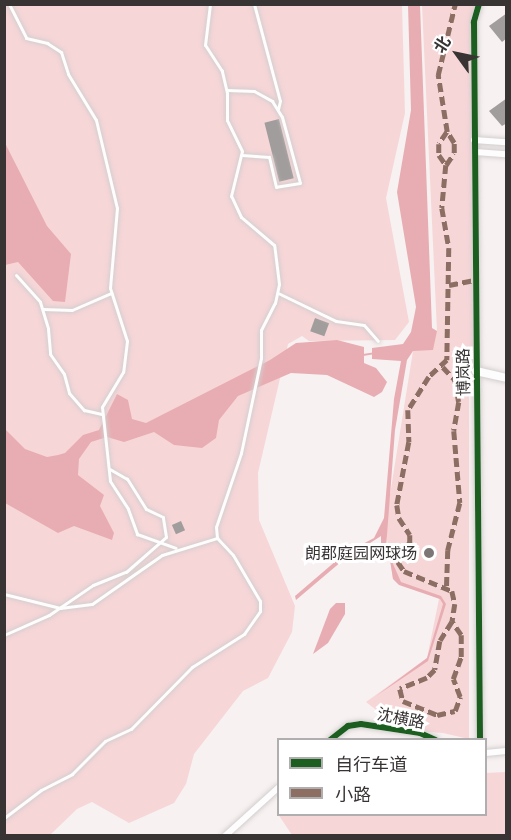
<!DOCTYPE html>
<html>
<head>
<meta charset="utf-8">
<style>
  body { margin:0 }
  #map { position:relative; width:511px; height:840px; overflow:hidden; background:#f7f1f1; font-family:"PT Sans","Noto Sans SC",sans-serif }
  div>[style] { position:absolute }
  .green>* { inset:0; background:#f7d6d8 }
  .water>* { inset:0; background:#e8adb2 }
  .stream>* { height:2px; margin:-1px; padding:0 1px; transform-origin:1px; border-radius:1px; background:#e8adb2 }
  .building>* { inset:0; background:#a29d9d; transform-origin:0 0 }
  .roads { filter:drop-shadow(0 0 2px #d3cece) drop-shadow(0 0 2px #d3cece) }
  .lane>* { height:3px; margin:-1.5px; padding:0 1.5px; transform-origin:1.5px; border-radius:1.5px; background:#fefdfd }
  .street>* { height:6px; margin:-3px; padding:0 3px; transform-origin:3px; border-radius:3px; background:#fefdfd }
  .secondary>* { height:8px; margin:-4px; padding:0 4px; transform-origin:4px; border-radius:4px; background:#fefdfd }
  .quiet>* { height:4.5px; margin-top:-2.25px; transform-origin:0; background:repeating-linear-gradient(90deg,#8d6e63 0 9px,transparent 0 13.5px) }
  .cycleway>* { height:6px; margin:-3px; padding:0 3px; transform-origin:3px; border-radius:3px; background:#1b5e20 }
  .dots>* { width:16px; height:16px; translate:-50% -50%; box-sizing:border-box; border:3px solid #fff; border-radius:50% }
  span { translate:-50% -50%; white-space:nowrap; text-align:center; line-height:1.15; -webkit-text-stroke:6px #fff; paint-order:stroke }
  .street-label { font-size:16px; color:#393434 }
  .poi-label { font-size:16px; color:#393434 }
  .right { translate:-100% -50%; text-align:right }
  .frame { position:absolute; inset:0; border:6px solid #393434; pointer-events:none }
  .legend { position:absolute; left:277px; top:738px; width:210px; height:78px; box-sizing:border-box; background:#fff; border:2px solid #b0aeae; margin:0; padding:8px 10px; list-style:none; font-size:18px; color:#393434 }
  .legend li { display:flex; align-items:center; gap:12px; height:30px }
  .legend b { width:30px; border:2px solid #b0aeae }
  .north { position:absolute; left:427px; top:24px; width:60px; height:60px; -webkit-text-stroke:4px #fff; paint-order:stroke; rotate:303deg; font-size:16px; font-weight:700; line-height:24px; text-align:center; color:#393434 }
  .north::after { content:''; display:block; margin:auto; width:21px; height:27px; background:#393434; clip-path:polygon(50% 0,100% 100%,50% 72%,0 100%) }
</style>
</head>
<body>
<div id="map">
  <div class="green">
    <i style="clip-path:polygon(4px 5px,402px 5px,405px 113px,386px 198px,409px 322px,395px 340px,309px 341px,302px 336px,288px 344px,258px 473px,259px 520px,295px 606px,292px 632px,268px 678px,243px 691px,194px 754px,186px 784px,174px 803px,129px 823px,92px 802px,77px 809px,50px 835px,5px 835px)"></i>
    <i style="clip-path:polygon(422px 5px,479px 5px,474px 23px,476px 353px,448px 351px,469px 354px,469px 739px,443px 733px,402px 730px,366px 702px,427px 658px,439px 599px,393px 579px,385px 526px,413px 351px,437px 331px)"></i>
    <i style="clip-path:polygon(506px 772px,506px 835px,292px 835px,278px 814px,486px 814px,486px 773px)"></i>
  </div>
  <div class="water">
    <i style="clip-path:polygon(408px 5px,420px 5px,432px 328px,437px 331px,433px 350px,413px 351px,407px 360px,395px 430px,386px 548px,401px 582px,441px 596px,446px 604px,428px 661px,376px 696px,427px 658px,443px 604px,440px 599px,399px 585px,393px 579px,390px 560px,381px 547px,381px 536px,342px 561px,296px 600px,295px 596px,344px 554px,374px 538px,384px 518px,394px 399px,401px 361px,372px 359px,372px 348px,403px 344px,411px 332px,416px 307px,397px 192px,411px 110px)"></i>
    <i style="clip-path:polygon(4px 141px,47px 226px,71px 254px,65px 302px,53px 301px,18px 262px,5px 265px)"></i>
    <i style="clip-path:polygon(337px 340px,364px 347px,364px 363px,376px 368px,387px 382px,382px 392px,374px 397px,327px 375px,291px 373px,238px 396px,219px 420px,216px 438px,202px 448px,174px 445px,154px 432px,124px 442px,107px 437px,91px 442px,79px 459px,78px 475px,104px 495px,100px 506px,114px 533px,112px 540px,74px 526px,58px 533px,5px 503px,4px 428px,25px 449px,47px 457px,58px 455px,65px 453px,83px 435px,99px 430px,117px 394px,128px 400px,132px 419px,146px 423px,270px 360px,296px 343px)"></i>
    <i style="clip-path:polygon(336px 603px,345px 603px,345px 614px,328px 643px,313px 654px,330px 609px)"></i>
  </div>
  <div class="stream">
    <i style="left:363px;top:355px;width:12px;rotate:-9deg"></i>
  </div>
  <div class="building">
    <i style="clip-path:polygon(507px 13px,507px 38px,502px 42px,489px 26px)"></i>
    <i style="clip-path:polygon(507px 98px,507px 123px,502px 126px,489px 111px)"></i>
    <i style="left:279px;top:119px;width:61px;height:15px;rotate:76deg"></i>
    <i style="left:315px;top:318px;width:15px;height:14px;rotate:20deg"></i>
    <i style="left:181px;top:521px;width:10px;height:10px;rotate:66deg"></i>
  </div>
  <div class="roads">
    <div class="lane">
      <i style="left:9px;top:4px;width:38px;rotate:63deg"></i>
      <i style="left:26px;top:38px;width:22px;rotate:13deg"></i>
      <i style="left:47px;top:43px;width:17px;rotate:33deg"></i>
      <i style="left:61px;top:52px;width:23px;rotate:72deg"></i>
      <i style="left:68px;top:74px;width:54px;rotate:58.7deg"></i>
      <i style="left:96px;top:120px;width:90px;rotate:76.6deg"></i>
      <i style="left:117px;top:208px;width:80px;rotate:95deg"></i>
      <i style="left:110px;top:288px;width:56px;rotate:72.2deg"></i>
      <i style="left:127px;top:341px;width:31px;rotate:97deg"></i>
      <i style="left:123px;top:372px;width:41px;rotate:121deg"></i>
      <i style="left:102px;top:407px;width:74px;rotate:83.8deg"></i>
      <i style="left:110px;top:481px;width:33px;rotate:57deg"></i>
      <i style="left:128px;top:509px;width:27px;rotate:70deg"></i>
      <i style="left:137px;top:534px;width:41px;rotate:19.7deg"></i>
      <i style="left:254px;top:4px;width:100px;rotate:75deg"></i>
      <i style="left:280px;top:101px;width:8px;rotate:104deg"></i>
      <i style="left:227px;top:90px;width:27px;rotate:2deg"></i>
      <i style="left:254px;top:91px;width:21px;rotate:29deg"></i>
      <i style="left:272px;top:101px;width:19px;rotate:58deg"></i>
      <i style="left:282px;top:117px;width:68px;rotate:74.7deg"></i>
      <i style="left:300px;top:183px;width:24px;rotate:171deg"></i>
      <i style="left:276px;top:187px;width:31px;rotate:-103deg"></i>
      <i style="left:269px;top:157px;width:27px;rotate:-176deg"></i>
      <i style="left:16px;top:275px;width:36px;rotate:48deg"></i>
      <i style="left:40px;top:302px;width:28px;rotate:73deg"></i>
      <i style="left:48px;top:329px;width:25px;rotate:85deg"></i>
      <i style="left:50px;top:354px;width:24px;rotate:55deg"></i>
      <i style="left:64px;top:374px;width:20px;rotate:75deg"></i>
      <i style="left:69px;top:393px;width:23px;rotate:49deg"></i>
      <i style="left:84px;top:410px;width:18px;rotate:13deg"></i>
      <i style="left:278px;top:293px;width:64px;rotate:25.8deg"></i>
      <i style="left:336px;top:321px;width:28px;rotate:8deg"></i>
      <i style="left:364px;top:325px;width:21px;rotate:49deg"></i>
      <i style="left:43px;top:309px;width:29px;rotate:2deg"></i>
      <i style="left:72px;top:310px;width:43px;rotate:-23.6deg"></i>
      <i style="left:4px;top:594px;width:58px;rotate:14deg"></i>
      <i style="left:60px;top:608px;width:32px;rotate:-7deg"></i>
      <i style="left:92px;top:604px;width:85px;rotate:-35deg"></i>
      <i style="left:162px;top:555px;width:58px;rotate:-17.2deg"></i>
      <i style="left:4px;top:635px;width:49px;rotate:-24deg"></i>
      <i style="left:49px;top:615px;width:53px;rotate:-34.3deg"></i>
      <i style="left:93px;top:585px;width:35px;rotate:-22deg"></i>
      <i style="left:126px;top:572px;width:53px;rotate:-41.2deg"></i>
      <i style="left:166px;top:537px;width:20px;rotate:-99deg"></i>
      <i style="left:163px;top:517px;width:19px;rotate:-155deg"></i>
      <i style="left:146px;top:509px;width:36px;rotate:-122deg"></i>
      <i style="left:127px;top:479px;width:20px;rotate:-150deg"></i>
      <i style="left:4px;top:818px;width:46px;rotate:-37.1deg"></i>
      <i style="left:41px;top:790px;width:35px;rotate:-27deg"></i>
      <i style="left:72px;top:774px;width:47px;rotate:-45deg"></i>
      <i style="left:105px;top:741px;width:29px;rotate:-25deg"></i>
      <i style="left:131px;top:729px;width:87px;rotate:-45.5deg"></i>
      <i style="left:192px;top:667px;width:62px;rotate:-32.4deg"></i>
      <i style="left:244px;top:634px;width:28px;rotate:-55deg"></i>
      <i style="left:260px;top:611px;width:10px;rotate:-90deg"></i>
      <i style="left:260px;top:601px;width:53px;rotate:-120.4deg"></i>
      <i style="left:233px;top:555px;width:23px;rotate:-133deg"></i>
      <i style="left:217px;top:538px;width:11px;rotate:-95deg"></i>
      <i style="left:216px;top:527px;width:78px;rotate:-71.3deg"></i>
      <i style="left:241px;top:453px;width:97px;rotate:-78.1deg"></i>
      <i style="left:261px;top:358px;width:28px;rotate:-90deg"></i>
      <i style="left:261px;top:330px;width:30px;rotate:-63deg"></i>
      <i style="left:275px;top:303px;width:19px;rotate:-78deg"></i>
      <i style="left:279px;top:284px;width:39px;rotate:-97deg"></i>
      <i style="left:274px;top:245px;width:43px;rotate:-139.7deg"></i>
      <i style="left:241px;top:217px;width:23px;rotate:-115deg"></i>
      <i style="left:231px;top:196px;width:46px;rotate:-76.3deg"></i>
      <i style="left:242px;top:151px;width:34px;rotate:-116deg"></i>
      <i style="left:227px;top:120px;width:27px;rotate:-90deg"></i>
      <i style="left:227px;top:93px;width:23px;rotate:-103deg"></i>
      <i style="left:222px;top:71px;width:31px;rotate:-123deg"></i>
      <i style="left:205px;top:45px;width:41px;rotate:-83deg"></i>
    </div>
    <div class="street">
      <i style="left:479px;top:4px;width:19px;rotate:106deg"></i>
      <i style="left:474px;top:22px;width:718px;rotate:89.52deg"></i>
      <i style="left:474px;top:140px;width:32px;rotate:4deg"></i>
      <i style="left:475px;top:152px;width:31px;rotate:4deg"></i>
      <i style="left:330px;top:740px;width:23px;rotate:-38deg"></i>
      <i style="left:348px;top:726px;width:13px;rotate:-9deg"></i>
      <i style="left:361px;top:724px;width:60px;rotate:8.7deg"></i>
      <i style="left:420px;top:733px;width:17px;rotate:24deg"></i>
      <i style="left:486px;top:753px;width:20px;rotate:-6deg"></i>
      <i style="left:225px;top:836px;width:72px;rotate:-42.2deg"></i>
    </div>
    <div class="secondary">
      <i style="left:476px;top:371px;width:31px;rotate:13deg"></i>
    </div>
  </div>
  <div class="quiet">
    <i style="left:447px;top:132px;width:14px;rotate:124deg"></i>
    <i style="left:439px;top:144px;width:11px;rotate:90deg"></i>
    <i style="left:439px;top:155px;width:12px;rotate:55deg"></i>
    <i style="left:446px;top:165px;width:14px;rotate:-56deg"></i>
    <i style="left:454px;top:153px;width:10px;rotate:-90deg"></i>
    <i style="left:454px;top:143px;width:13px;rotate:-122deg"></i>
    <i style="left:447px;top:132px;width:58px;rotate:-99deg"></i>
    <i style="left:438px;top:75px;width:73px;rotate:-76.5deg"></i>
    <i style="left:446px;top:165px;width:43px;rotate:95.3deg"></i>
    <i style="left:442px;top:208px;width:41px;rotate:80.1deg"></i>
    <i style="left:449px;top:248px;width:112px;rotate:91deg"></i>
    <i style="left:447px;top:360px;width:25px;rotate:137deg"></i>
    <i style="left:429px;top:377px;width:39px;rotate:122deg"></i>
    <i style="left:408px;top:410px;width:32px;rotate:88deg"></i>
    <i style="left:409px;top:442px;width:64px;rotate:100.8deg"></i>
    <i style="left:397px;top:505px;width:13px;rotate:81deg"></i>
    <i style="left:399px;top:518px;width:20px;rotate:57deg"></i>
    <i style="left:410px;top:535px;width:8px;rotate:90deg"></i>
    <i style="left:410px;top:543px;width:17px;rotate:135deg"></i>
    <i style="left:398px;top:555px;width:7px;rotate:90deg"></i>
    <i style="left:398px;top:562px;width:11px;rotate:56deg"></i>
    <i style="left:404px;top:571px;width:52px;rotate:22.6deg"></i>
    <i style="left:452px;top:591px;width:13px;rotate:77deg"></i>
    <i style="left:455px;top:604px;width:18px;rotate:99deg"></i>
    <i style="left:452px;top:622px;width:22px;rotate:122deg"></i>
    <i style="left:440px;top:641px;width:29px;rotate:100deg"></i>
    <i style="left:435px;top:670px;width:11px;rotate:135deg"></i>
    <i style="left:427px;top:678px;width:29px;rotate:158deg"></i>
    <i style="left:400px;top:689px;width:12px;rotate:76deg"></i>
    <i style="left:403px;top:701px;width:37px;rotate:22deg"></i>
    <i style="left:437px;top:715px;width:18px;rotate:-13deg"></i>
    <i style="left:455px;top:711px;width:15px;rotate:-70deg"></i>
    <i style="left:460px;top:697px;width:19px;rotate:-111deg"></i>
    <i style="left:453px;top:679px;width:23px;rotate:-70deg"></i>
    <i style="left:461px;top:657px;width:22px;rotate:-90deg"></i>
    <i style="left:461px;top:635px;width:16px;rotate:-125deg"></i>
    <i style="left:449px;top:285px;width:26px;rotate:-11deg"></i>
    <i style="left:443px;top:367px;width:18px;rotate:47deg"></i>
    <i style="left:455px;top:380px;width:22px;rotate:80deg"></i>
    <i style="left:459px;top:402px;width:29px;rotate:100deg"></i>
    <i style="left:454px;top:431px;width:72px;rotate:85.2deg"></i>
    <i style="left:460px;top:503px;width:49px;rotate:104.3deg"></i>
    <i style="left:448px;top:550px;width:38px;rotate:92deg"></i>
  </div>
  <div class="cycleway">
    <i style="left:479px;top:4px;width:19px;rotate:106deg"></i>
    <i style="left:474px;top:22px;width:718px;rotate:89.52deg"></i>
    <i style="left:330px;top:740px;width:23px;rotate:-38deg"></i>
    <i style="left:348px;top:726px;width:13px;rotate:-9deg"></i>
    <i style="left:361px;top:724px;width:60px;rotate:8.7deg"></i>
    <i style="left:420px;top:733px;width:17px;rotate:24deg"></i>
  </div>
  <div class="dots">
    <i style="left:429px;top:553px;background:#7c7676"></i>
  </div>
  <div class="street-label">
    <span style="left:463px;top:372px;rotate:-91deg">博岚路</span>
    <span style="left:401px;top:718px;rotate:11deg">沈横路</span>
  </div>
  <div class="poi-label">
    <span class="right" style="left:417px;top:553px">朗郡庭园网球场</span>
  </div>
  <div class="frame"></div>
  <ul class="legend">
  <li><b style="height:8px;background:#1b5e20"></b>自行车道</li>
  <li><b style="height:8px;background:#8d6e63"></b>小路</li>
  </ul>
  <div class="north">北</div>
</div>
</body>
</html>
